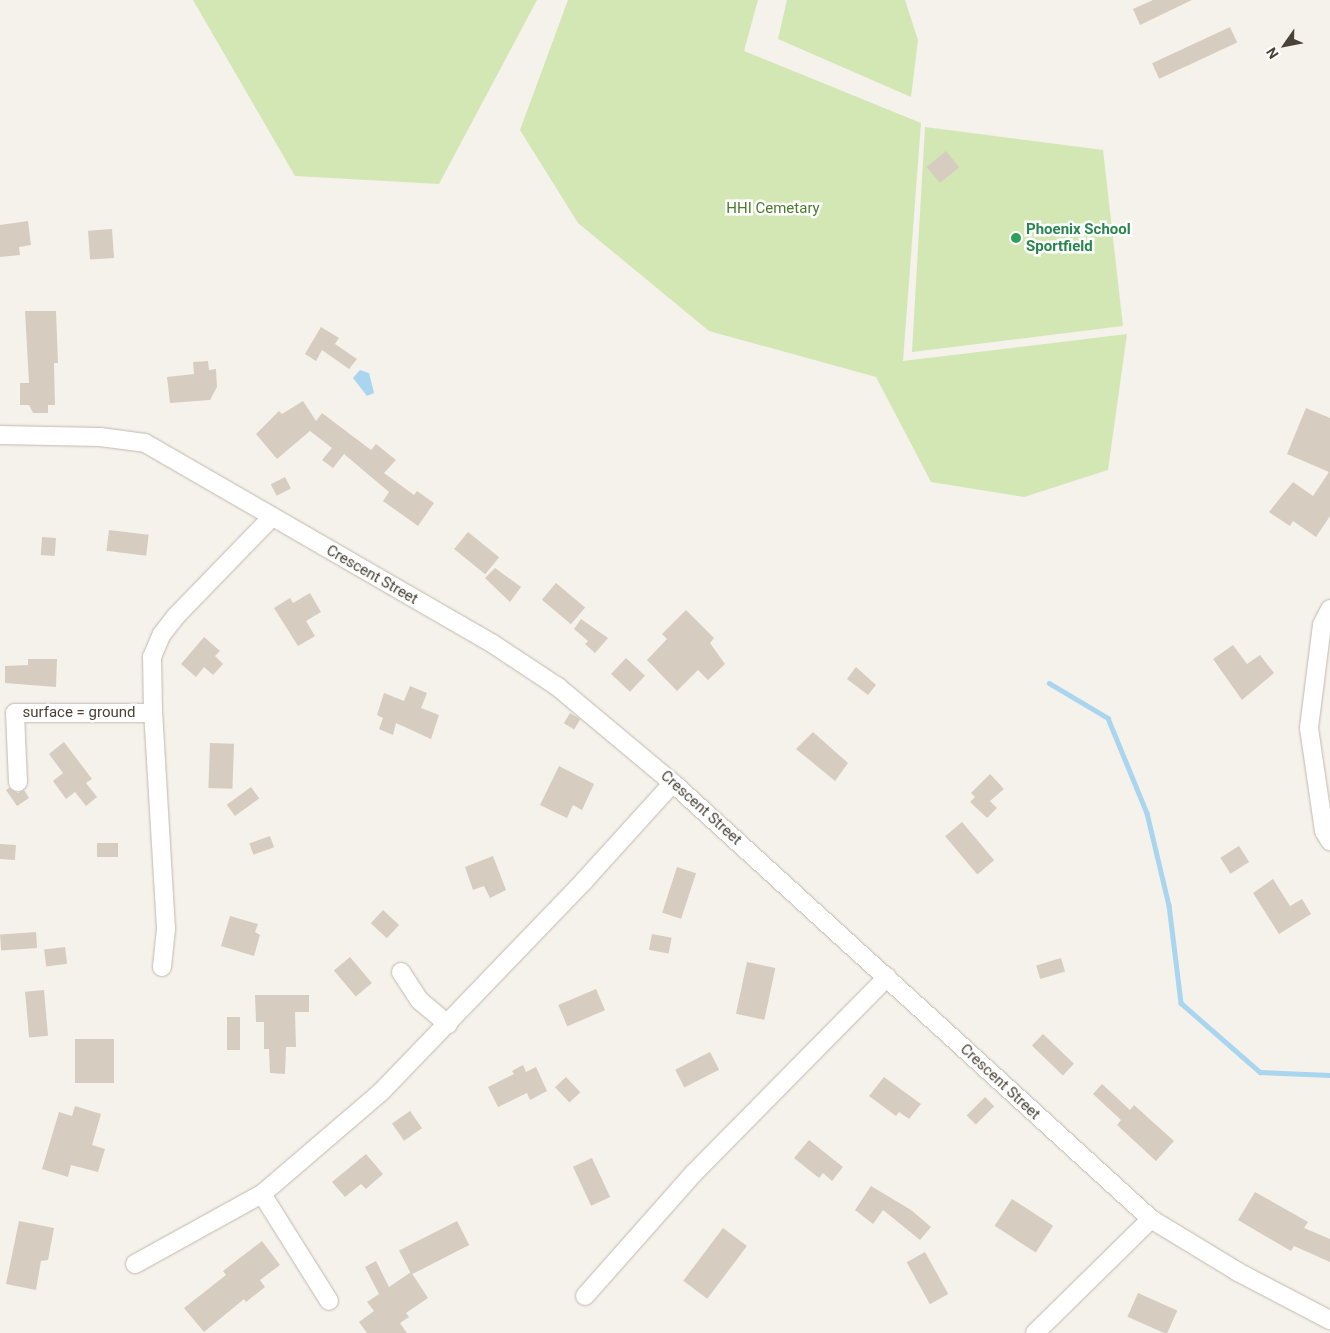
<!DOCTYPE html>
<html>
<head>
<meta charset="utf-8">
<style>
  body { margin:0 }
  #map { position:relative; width:1330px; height:1333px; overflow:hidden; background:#f5f1eb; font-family:Roboto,sans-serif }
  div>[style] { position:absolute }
  .green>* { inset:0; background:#d3e7b5 }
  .water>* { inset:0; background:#a9d5ef }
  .stream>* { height:4.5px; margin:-2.25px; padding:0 2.25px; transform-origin:2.25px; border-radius:2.25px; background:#a9d5ef }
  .building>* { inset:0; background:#d6cdc0; transform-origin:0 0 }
  .roads { filter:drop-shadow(0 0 1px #c0b9ad) drop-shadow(0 0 1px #c0b9ad) }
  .street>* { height:18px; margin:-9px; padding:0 9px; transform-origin:9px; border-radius:9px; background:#fff }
  .dots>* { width:14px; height:14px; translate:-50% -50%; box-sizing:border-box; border:2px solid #fff; border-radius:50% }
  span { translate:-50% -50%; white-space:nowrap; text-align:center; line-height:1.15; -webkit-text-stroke:5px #fff; paint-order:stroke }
  .park-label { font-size:15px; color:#4d7a2c }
  .leisure-label { font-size:15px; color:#27864d; font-weight:700 }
  .left { translate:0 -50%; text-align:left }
  .street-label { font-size:15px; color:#494238 }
  .north { position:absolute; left:1260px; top:20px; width:50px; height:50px; -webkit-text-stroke:4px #fff; paint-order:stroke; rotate:237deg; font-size:14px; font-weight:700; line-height:20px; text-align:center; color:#494238 }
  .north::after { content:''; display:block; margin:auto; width:18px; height:22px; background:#494238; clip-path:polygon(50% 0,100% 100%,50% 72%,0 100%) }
</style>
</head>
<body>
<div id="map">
  <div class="green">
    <i style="clip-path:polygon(193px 0,537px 0,439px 184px,295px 176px)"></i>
    <i style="clip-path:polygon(568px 0,758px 0,744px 51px,921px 123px,903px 361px,1127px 334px,1108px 470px,1024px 497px,931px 482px,876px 377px,709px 331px,578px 223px,520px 130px)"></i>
    <i style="clip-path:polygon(787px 0,905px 0,918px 40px,911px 97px,778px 39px)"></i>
    <i style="clip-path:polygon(925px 127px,1103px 150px,1123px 326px,912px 352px)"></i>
  </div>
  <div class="water">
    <i style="clip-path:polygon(360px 370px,369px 373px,374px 393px,367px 396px,353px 378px)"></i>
  </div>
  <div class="stream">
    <i style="left:1049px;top:683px;width:69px;rotate:30.7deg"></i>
    <i style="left:1108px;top:718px;width:103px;rotate:67.7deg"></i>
    <i style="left:1147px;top:813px;width:95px;rotate:76.6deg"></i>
    <i style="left:1169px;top:905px;width:99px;rotate:83deg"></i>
    <i style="left:1181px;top:1003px;width:105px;rotate:41.1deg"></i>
    <i style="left:1260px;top:1072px;width:70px;rotate:2.5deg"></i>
  </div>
  <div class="building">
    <i style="clip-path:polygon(1153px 0,1192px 0,1140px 25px,1133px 9px)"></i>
    <i style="left:1230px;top:27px;width:17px;height:86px;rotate:65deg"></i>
    <i style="left:946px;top:151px;width:21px;height:25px;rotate:51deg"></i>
    <i style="clip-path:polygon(28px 221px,31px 245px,19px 247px,20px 255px,0 257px,0 225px)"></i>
    <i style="left:112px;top:229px;width:29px;height:24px;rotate:86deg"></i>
    <i style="clip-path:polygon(25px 311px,56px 311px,58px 363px,54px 363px,55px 405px,48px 405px,48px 413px,33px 413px,29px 405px,20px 405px,20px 383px,29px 383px)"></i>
    <i style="clip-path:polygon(321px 327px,339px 338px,335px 344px,357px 359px,349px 369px,322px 350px,316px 361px,305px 354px)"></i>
    <i style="clip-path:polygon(208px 361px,209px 370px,216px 369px,217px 387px,210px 400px,170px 403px,167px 377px,194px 374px,193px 362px)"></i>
    <i style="clip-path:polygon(303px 401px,316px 421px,322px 413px,371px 450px,376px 444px,396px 460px,384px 473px,414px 495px,417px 491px,434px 503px,418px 526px,383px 501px,389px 492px,344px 454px,333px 468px,322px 460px,332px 448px,310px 431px,277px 459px,256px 434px,279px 411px,282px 414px)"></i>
    <i style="clip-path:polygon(1306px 408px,1330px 418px,1330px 516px,1316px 537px,1293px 521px,1290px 526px,1269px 512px,1293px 482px,1313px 496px,1329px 472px,1287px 454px)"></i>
    <i style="left:285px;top:477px;width:13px;height:16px;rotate:63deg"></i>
    <i style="left:109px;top:530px;width:40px;height:21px;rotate:7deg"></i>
    <i style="left:468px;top:532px;width:40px;height:22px;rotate:39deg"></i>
    <i style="left:42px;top:537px;width:14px;height:18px;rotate:4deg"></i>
    <i style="clip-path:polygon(495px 568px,521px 587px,510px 602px,485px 578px)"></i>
    <i style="left:556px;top:583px;width:38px;height:22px;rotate:40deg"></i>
    <i style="clip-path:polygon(310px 593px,321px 612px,306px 621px,315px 636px,298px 646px,274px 608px,290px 598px,293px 603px)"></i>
    <i style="clip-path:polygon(686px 610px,714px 638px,710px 643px,725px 664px,708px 680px,698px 670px,677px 691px,647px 660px,667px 639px,662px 634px)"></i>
    <i style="clip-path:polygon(581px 619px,608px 638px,595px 653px,585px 644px,588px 641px,574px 629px)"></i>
    <i style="clip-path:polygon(204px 637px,220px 651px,215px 656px,223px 664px,213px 675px,204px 667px,196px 677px,181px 664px)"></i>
    <i style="clip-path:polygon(1233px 645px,1247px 664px,1260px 655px,1274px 673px,1242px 700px,1213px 659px)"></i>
    <i style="left:626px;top:658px;width:26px;height:22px;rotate:43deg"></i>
    <i style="clip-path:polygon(28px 659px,57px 659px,56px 687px,5px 683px,5px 666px,28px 665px)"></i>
    <i style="clip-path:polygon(856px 667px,876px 685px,868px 695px,847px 679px)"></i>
    <i style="clip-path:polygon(410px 686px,427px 693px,421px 708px,439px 715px,431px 739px,396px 723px,393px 735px,379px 729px,383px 718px,377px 715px,384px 693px,404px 701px)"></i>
    <i style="left:570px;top:713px;width:12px;height:12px;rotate:31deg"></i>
    <i style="clip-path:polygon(813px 732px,848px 763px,835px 781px,796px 749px)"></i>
    <i style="clip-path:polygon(64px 742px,92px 779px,86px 783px,97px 797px,86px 806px,75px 792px,66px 799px,53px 781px,63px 773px,49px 754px)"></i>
    <i style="left:210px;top:743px;width:24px;height:45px;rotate:2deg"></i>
    <i style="clip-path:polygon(559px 766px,594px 784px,582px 810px,573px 805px,567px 818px,540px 805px)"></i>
    <i style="clip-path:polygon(990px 774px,1004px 789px,990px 801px,997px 808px,987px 818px,970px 802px,975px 797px,971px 793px)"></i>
    <i style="left:251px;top:787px;width:14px;height:30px;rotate:54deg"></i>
    <i style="clip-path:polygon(9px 788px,18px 793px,24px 790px,29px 798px,17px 806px,6px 790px)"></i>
    <i style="left:962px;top:822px;width:50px;height:22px;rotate:50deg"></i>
    <i style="left:270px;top:836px;width:12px;height:22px;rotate:70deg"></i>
    <i style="left:97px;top:843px;width:21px;height:14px"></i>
    <i style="left:0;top:844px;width:16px;height:15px;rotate:4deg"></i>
    <i style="left:1239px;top:846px;width:19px;height:22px;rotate:58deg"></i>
    <i style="clip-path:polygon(493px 856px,506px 890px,490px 898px,484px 886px,473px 890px,465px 867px)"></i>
    <i style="left:677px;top:867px;width:20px;height:48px;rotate:18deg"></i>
    <i style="clip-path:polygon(1273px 879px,1290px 906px,1302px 899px,1311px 914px,1279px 934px,1253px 893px)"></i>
    <i style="left:383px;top:910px;width:22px;height:18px;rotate:43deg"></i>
    <i style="clip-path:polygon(230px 916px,258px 924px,255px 932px,260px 935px,254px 956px,221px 946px)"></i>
    <i style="left:36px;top:932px;width:16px;height:36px;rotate:86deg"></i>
    <i style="left:652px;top:934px;width:20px;height:16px;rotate:11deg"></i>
    <i style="left:65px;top:947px;width:17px;height:21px;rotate:83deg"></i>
    <i style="left:350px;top:957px;width:34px;height:21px;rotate:50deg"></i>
    <i style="left:1061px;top:958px;width:14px;height:26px;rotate:73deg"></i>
    <i style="left:747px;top:962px;width:29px;height:53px;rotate:12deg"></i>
    <i style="left:596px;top:989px;width:23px;height:41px;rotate:67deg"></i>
    <i style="left:44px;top:990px;width:46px;height:19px;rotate:85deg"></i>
    <i style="clip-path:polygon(255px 995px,309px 995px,309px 1012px,295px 1012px,296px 1047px,286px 1047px,285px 1074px,270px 1073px,269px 1049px,264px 1049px,264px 1022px,256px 1022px)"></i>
    <i style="left:240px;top:1017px;width:33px;height:13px;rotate:90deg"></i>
    <i style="left:1043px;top:1034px;width:43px;height:16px;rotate:44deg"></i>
    <i style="left:75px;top:1039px;width:39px;height:44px"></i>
    <i style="left:710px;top:1052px;width:20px;height:39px;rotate:63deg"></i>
    <i style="clip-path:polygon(523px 1065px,526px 1072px,536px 1067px,547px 1091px,530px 1100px,527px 1093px,498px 1107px,488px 1087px,514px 1074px,512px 1071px)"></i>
    <i style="left:566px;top:1077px;width:21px;height:15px;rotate:47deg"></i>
    <i style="clip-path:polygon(884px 1077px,921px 1104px,909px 1119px,899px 1112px,896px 1116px,869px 1096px)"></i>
    <i style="clip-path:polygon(1102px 1084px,1130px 1110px,1134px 1105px,1174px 1141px,1156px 1161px,1117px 1125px,1121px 1120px,1093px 1094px)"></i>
    <i style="left:985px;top:1097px;width:13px;height:26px;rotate:45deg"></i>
    <i style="clip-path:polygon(75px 1106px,101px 1114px,92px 1145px,105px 1149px,98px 1172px,71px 1165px,68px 1177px,42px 1169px,59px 1112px,72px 1116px)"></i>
    <i style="left:410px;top:1111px;width:21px;height:22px;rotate:55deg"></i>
    <i style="clip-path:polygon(809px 1140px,843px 1167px,832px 1181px,823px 1173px,819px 1178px,794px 1158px)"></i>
    <i style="clip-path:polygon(366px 1154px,383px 1174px,366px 1189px,361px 1184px,345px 1197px,332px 1182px)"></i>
    <i style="left:592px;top:1158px;width:43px;height:21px;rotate:65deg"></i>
    <i style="clip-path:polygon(871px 1186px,911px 1210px,931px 1227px,920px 1240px,883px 1210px,873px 1224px,855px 1210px)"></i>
    <i style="clip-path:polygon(1255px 1192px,1308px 1222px,1304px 1228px,1330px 1239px,1330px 1262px,1294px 1246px,1291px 1251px,1238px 1220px)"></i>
    <i style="left:1012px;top:1199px;width:49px;height:32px;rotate:33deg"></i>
    <i style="clip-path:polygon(19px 1221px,54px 1228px,48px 1260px,41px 1261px,36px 1290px,6px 1284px)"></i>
    <i style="left:457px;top:1221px;width:27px;height:65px;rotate:63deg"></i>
    <i style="left:723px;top:1228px;width:30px;height:66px;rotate:37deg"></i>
    <i style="clip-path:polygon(262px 1241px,280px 1265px,260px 1280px,265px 1287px,246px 1302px,244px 1299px,204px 1332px,184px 1308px,226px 1275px,223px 1271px)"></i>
    <i style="left:925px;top:1252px;width:48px;height:21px;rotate:61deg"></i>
    <i style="clip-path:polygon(376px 1261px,389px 1287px,411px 1272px,428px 1298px,406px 1313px,409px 1317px,400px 1323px,407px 1333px,367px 1333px,359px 1322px,374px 1311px,367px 1302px,379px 1294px,365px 1267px)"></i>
    <i style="left:1138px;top:1293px;width:43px;height:26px;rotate:24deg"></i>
  </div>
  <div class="roads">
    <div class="street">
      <i style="left:0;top:435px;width:100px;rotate:1.1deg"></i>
      <i style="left:100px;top:437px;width:45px;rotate:7.6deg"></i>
      <i style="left:145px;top:443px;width:402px;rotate:30deg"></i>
      <i style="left:493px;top:644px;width:78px;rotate:33.5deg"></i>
      <i style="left:558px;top:687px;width:150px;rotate:39.9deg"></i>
      <i style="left:673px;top:783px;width:647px;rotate:42.37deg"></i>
      <i style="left:1151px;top:1219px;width:102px;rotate:31.3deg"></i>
      <i style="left:1238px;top:1272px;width:104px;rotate:27.6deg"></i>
      <i style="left:1330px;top:609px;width:18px;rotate:117deg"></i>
      <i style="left:1322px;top:625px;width:104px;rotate:97.2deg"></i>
      <i style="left:1309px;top:728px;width:104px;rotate:81.7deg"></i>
      <i style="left:1324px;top:831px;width:12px;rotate:59deg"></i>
      <i style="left:18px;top:782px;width:69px;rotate:-92.5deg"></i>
      <i style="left:15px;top:713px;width:138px"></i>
      <i style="left:162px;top:967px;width:38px;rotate:-84deg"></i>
      <i style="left:166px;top:929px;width:216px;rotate:-93.4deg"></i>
      <i style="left:153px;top:713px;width:56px;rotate:-91deg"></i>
      <i style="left:152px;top:657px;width:25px;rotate:-67deg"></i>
      <i style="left:162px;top:634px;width:23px;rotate:-52deg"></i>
      <i style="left:176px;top:616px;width:138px;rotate:-45.9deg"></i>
      <i style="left:401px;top:972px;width:33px;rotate:57deg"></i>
      <i style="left:419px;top:1000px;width:38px;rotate:40deg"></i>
      <i style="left:262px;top:1194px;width:126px;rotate:57.9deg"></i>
      <i style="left:135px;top:1264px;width:145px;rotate:-28.9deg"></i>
      <i style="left:262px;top:1194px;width:157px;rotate:-40.6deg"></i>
      <i style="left:381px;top:1092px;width:293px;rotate:-46.1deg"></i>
      <i style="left:584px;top:881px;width:132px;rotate:-47.8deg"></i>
      <i style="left:585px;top:1296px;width:164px;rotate:-48.5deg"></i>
      <i style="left:694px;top:1173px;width:275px;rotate:-45.4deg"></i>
      <i style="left:1035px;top:1333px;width:163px;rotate:-44.5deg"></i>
    </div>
  </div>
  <div class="dots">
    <i style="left:1016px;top:238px;background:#2e9e5b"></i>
  </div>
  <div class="park-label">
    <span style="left:773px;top:209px">HHI Cemetary</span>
  </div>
  <div class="leisure-label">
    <span class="left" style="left:1026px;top:238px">Phoenix School<br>Sportfield</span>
  </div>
  <div class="street-label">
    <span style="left:372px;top:575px;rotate:30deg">Crescent Street</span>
    <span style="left:79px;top:713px">surface = ground</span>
    <span style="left:701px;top:808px;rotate:42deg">Crescent Street</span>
    <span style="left:1000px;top:1082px;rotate:43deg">Crescent Street</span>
  </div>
  <div class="north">N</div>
</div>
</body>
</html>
